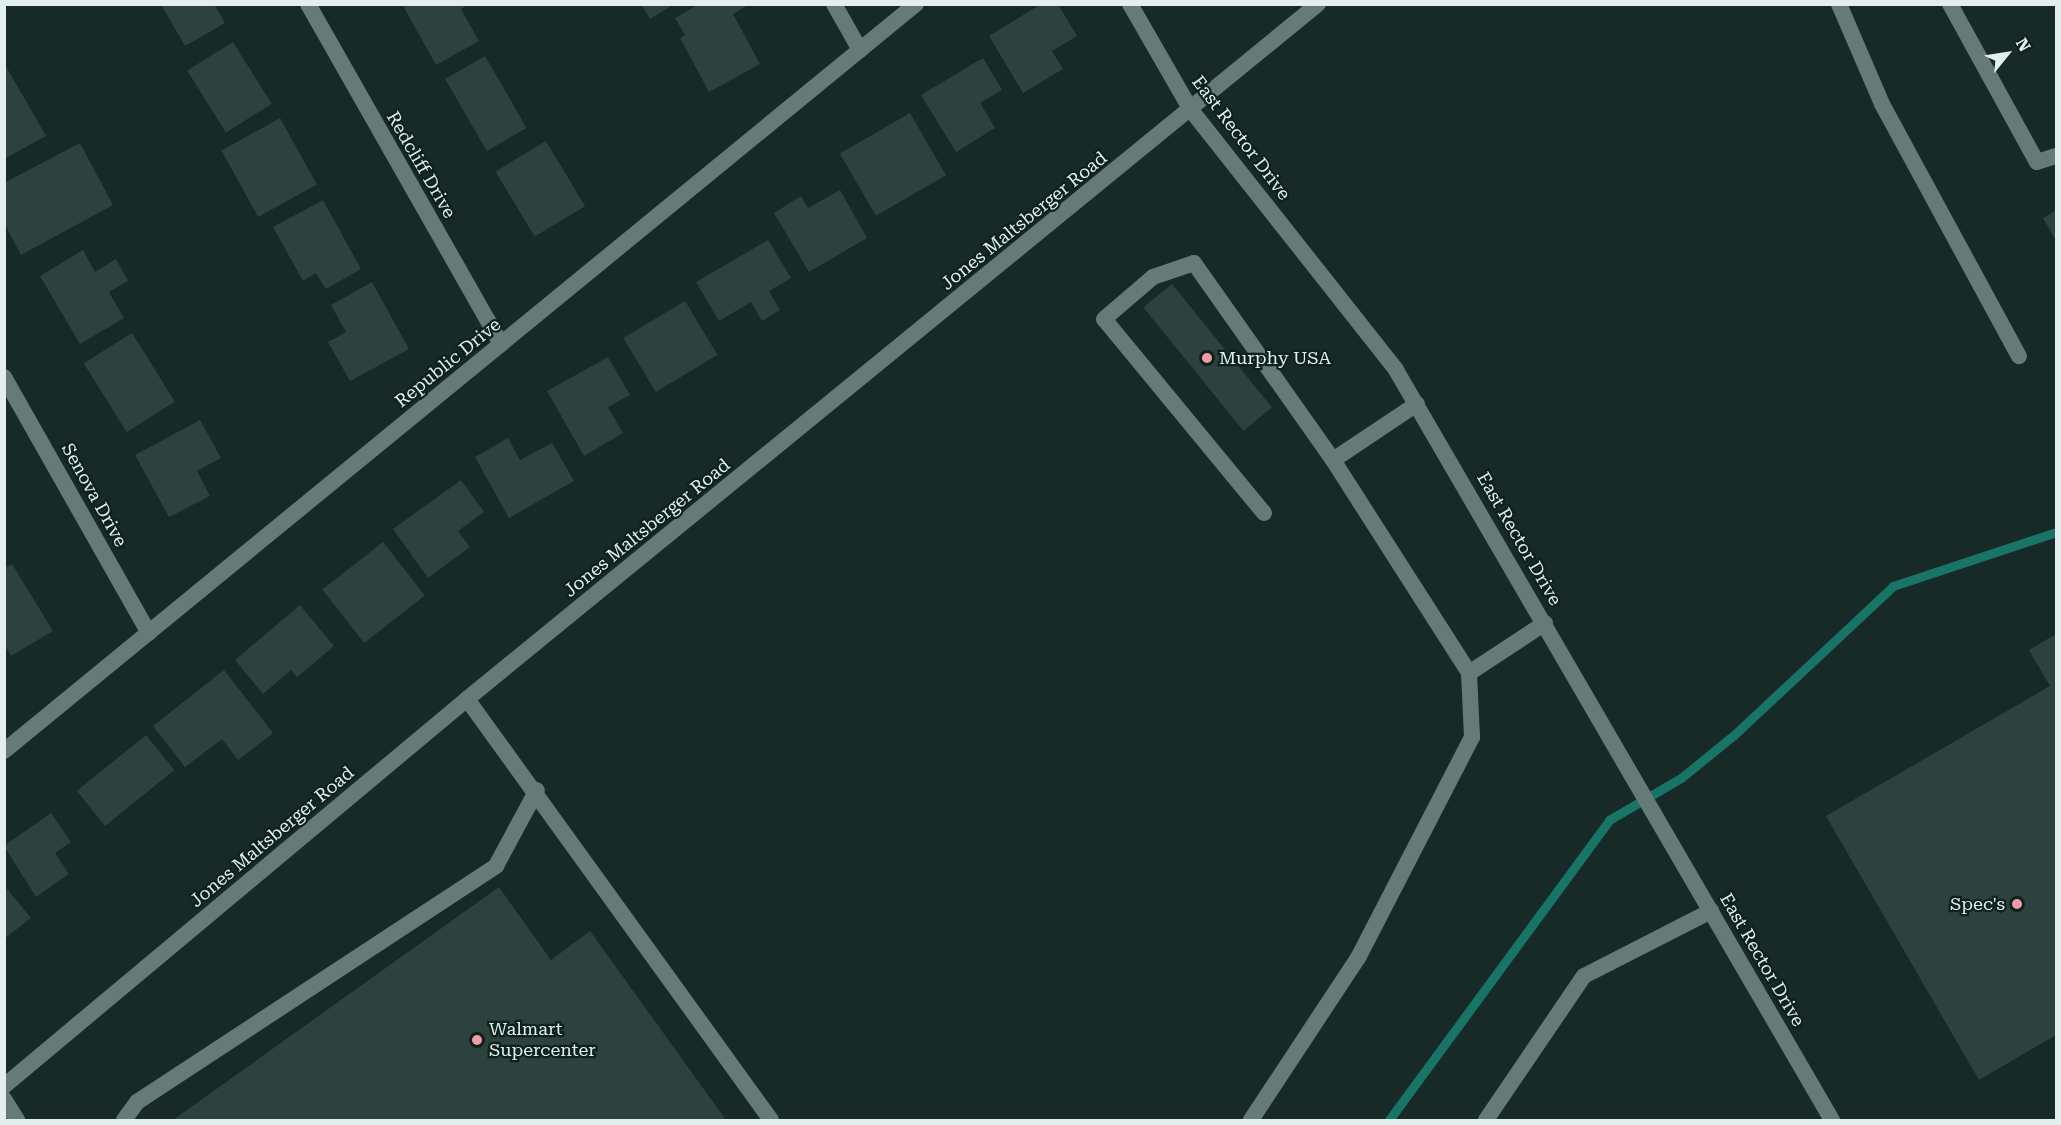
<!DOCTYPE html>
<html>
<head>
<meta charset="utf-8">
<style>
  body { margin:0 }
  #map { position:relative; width:2061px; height:1125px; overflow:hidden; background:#172a27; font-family:"Roboto Serif",serif }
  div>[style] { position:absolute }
  .stream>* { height:9px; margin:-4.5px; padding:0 4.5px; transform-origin:4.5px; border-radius:4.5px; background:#177467 }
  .building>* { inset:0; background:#2d413d; transform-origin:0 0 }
  .service>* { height:16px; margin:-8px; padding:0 8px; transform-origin:8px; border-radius:8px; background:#667b77 }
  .minor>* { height:16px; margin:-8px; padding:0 8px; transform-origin:8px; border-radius:8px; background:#667b77 }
  .secondary>* { height:16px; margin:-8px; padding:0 8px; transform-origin:8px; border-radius:8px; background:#667b77 }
  .dots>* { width:16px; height:16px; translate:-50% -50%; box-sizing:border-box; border:3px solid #0d211d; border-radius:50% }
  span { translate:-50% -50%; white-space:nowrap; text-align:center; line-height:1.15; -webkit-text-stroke:4.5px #0d211d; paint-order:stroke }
  .street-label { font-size:18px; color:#e3efed }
  .poi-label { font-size:18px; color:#e3efed }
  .left { translate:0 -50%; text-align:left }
  .right { translate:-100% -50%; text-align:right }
  .frame { position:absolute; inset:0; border:6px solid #e3efed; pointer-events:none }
  .north { position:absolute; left:1977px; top:24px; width:60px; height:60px; -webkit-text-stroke:4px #0d211d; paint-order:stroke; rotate:60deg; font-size:16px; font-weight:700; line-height:24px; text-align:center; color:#e3efed }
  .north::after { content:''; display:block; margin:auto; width:21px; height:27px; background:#e3efed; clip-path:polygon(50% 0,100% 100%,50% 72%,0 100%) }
</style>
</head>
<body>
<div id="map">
  <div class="stream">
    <i style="left:1389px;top:1120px;width:372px;rotate:-53.7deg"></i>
    <i style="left:1609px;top:820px;width:83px;rotate:-30.3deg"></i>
    <i style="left:1681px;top:778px;width:68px;rotate:-39.1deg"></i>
    <i style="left:1734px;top:735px;width:218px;rotate:-43.1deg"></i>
    <i style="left:1893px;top:586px;width:172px;rotate:-18.3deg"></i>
  </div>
  <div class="building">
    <i style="clip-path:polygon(161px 4px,214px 4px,225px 23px,185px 46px)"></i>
    <i style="clip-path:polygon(402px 4px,469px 4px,461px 9px,479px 41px,436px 65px)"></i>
    <i style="clip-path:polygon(641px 4px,674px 4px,650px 19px)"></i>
    <i style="clip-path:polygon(699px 4px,750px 4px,733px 14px,760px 64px,709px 92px,680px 38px,685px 35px,675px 18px)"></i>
    <i style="clip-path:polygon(1041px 4px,1058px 4px,1077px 36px,1052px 51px,1063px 69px,1023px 93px,989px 36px)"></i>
    <i style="left:233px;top:42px;width:73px;height:54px;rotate:58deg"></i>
    <i style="left:485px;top:56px;width:83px;height:46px;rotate:60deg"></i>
    <i style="clip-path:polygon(983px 58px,1002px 90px,980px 103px,995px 128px,956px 152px,921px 95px)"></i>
    <i style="clip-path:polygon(4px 63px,46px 136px,4px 159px)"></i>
    <i style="left:910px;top:113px;width:72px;height:81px;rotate:60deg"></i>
    <i style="left:280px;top:118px;width:76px;height:67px;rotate:61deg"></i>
    <i style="left:546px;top:141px;width:76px;height:59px;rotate:59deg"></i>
    <i style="clip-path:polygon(80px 143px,113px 205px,21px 255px,4px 223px,4px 183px)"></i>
    <i style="clip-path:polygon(840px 190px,867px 238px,809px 272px,774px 213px,801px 196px,808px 208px)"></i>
    <i style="clip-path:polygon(323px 200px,361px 269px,326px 289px,316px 273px,303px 281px,273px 227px)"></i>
    <i style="clip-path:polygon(2056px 210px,2056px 241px,2043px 218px)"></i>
    <i style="clip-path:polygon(768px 240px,791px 278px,769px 291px,780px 310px,762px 321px,751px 302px,719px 321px,696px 282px)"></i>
    <i style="clip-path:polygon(83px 250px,95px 272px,116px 259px,128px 281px,109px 292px,124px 318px,80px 344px,40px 276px)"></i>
    <i style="clip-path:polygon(372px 282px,409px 349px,350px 381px,328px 342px,346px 332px,331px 305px)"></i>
    <i style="left:1172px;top:284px;width:159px;height:37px;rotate:51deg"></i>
    <i style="left:685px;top:301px;width:63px;height:72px;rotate:59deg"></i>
    <i style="left:132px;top:333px;width:81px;height:57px;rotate:58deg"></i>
    <i style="clip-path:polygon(608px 357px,630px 395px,608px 407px,623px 433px,584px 456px,547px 391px)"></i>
    <i style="clip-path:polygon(200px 420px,221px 458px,197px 471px,210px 496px,169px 517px,135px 455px)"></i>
    <i style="clip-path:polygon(508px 438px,520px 460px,552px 443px,574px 481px,509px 518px,475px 457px)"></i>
    <i style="clip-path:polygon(461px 480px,484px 512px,458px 531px,470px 547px,428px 578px,393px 529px)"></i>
    <i style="left:383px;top:542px;width:68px;height:77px;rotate:52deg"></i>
    <i style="clip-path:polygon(12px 564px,53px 631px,11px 656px,5px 646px,5px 568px)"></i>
    <i style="clip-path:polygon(300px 605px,334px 646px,297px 677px,291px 670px,263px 694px,235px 660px)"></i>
    <i style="clip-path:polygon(2056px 634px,2056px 1035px,1979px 1080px,1826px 816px,2050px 686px,2029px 650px)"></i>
    <i style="clip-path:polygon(224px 670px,273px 733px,238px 760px,222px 739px,185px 767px,153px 726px)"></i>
    <i style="left:146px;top:735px;width:45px;height:89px;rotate:51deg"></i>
    <i style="clip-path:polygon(51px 813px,71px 842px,55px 853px,69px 874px,36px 897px,4px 846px)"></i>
    <i style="clip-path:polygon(4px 885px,31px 918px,4px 939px)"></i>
    <i style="clip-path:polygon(499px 887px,551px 960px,590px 931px,726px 1120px,173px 1120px)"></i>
  </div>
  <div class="service">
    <i style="left:1839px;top:4px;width:109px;rotate:66.7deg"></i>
    <i style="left:1882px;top:104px;width:287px;rotate:61.5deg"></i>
    <i style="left:1950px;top:4px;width:180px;rotate:61.2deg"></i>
    <i style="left:2037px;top:162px;width:20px;rotate:-18deg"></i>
    <i style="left:1333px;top:460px;width:101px;rotate:-33.7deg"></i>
    <i style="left:1264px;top:513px;width:251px;rotate:-129.5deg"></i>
    <i style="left:1104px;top:319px;width:65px;rotate:-40.6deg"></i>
    <i style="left:1153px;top:277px;width:43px;rotate:-18.9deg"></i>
    <i style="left:1194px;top:263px;width:241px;rotate:54.8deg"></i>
    <i style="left:1333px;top:460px;width:253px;rotate:57.4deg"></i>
    <i style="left:467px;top:699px;width:519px;rotate:54.17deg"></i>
    <i style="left:124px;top:1120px;width:22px;rotate:-54deg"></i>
    <i style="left:137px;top:1102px;width:430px;rotate:-33.3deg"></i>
    <i style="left:496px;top:866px;width:86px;rotate:-61.7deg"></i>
    <i style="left:1251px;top:1120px;width:194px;rotate:-56.6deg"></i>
    <i style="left:1358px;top:958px;width:249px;rotate:-62.7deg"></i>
    <i style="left:1472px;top:737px;width:64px;rotate:-92.7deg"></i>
    <i style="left:1469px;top:673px;width:91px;rotate:-33.3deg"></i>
    <i style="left:1486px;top:1120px;width:174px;rotate:-55.8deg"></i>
    <i style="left:1584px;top:976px;width:143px;rotate:-27.1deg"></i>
  </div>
  <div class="minor">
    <i style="left:308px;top:4px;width:391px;rotate:60.4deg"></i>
    <i style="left:834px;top:4px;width:53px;rotate:60.5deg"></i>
    <i style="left:1130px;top:4px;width:122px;rotate:60.1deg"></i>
    <i style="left:1191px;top:110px;width:331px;rotate:51.7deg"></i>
    <i style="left:1396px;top:370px;width:868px;rotate:59.83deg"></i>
    <i style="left:4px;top:377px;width:294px;rotate:60.5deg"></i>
    <i style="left:4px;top:751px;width:1179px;rotate:-39.32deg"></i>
    <i style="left:4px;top:1099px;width:25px;rotate:58deg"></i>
  </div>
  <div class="secondary">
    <i style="left:4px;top:1086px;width:603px;rotate:-39.89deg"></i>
    <i style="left:467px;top:699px;width:1099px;rotate:-39.24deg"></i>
  </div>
  <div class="dots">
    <i style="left:1207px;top:358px;background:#f39aa8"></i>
    <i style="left:2017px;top:904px;background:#f39aa8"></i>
    <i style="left:477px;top:1040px;background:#f39aa8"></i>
  </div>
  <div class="street-label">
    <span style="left:1241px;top:138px;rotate:53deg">East Rector Drive</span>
    <span style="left:421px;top:165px;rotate:60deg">Redcliff Drive</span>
    <span style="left:1024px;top:221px;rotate:-39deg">Jones Maltsberger Road</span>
    <span style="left:448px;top:363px;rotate:-39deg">Republic Drive</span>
    <span style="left:94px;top:495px;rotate:61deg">Senova Drive</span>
    <span style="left:647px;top:528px;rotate:-39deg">Jones Maltsberger Road</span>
    <span style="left:1519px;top:539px;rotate:60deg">East Rector Drive</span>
    <span style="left:272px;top:837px;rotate:-40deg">Jones Maltsberger Road</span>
    <span style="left:1762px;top:960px;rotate:60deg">East Rector Drive</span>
  </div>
  <div class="poi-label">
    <span class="left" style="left:1219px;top:358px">Murphy USA</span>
    <span class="right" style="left:2005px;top:904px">Spec's</span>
    <span class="left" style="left:489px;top:1040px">Walmart<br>Supercenter</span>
  </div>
  <div class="frame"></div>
  <div class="north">N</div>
</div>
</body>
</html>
